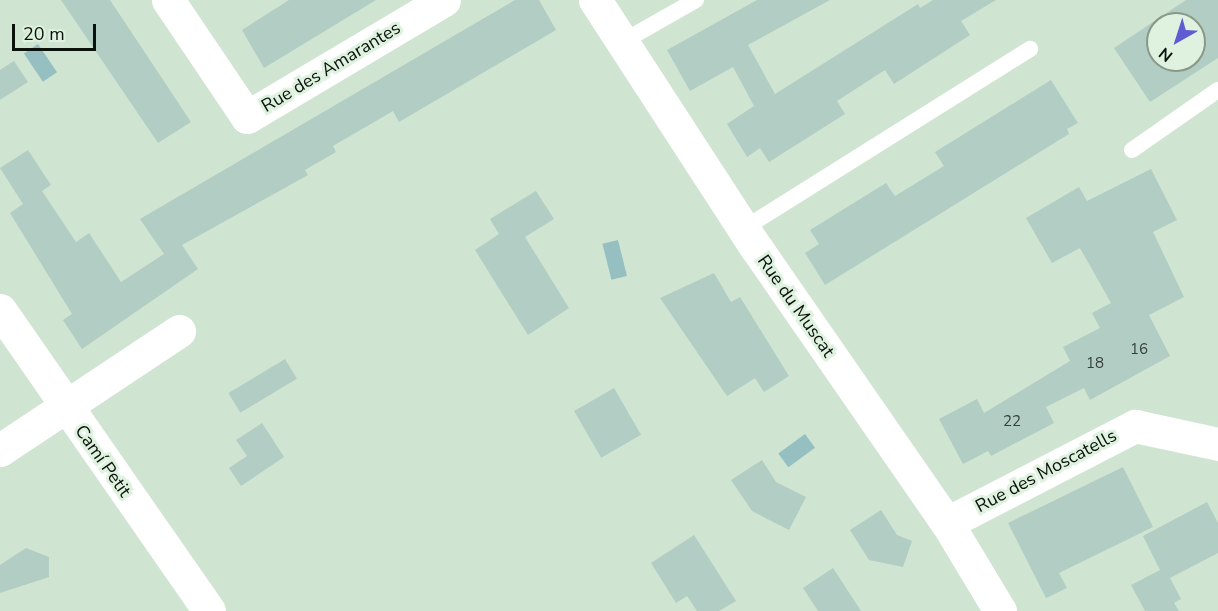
<!DOCTYPE html>
<html>
<head>
<meta charset="utf-8">
<style>
  body { margin:0 }
  #map { position:relative; width:1218px; height:611px; overflow:hidden; background:#d0e4d2; font-family:"Nunito Sans",sans-serif }
  div>[style] { position:absolute }
  .water>* { inset:0; background:#95bfc1; transform-origin:0 0 }
  .building>* { inset:0; background:#b1cdc4; transform-origin:0 0 }
  .lane>* { height:16px; margin:-8px; padding:0 8px; transform-origin:8px; border-radius:8px; background:#fff }
  .street>* { height:33px; margin:-16.5px; padding:0 16.5px; transform-origin:16.5px; border-radius:16.5px; background:#fff }
  span { translate:-50% -50%; white-space:nowrap; text-align:center; line-height:1.15; -webkit-text-stroke:6px #def2df; paint-order:stroke }
  .number-label { font-size:15px; color:#344039 }
  .number-label span { -webkit-text-stroke-width:0 }
  .street-label { font-size:18px; color:#0b110b }
  .north { position:absolute; left:1146px; top:12px; width:60px; height:60px; box-sizing:border-box; background:#def2df; border:2px solid #8a988a; border-radius:50%; rotate:219deg; font-size:16px; font-weight:700; line-height:24px; text-align:center; color:#0b110b }
  .north::after { content:''; display:block; margin:auto; width:21px; height:27px; background:#5f5bd3; clip-path:polygon(50% 0,100% 100%,50% 72%,0 100%) }
  .scale { position:absolute; left:12px; top:24px; width:84px; height:27px; box-sizing:border-box; border:3px solid #0b110b; border-top:0; padding-left:8px; font-size:18px; line-height:21px; white-space:nowrap; color:#0b110b; -webkit-text-stroke:4px #def2df; paint-order:stroke }
</style>
</head>
<body>
<div id="map">
  <div class="water">
    <i style="left:38px;top:44px;width:34px;height:17px;rotate:56deg"></i>
    <i style="left:618px;top:240px;width:37px;height:16px;rotate:76deg"></i>
    <i style="left:805px;top:434px;width:17px;height:33px;rotate:54deg"></i>
  </div>
  <div class="building">
    <i style="clip-path:polygon(61px 0,110px 0,191px 122px,158px 143px)"></i>
    <i style="clip-path:polygon(289px 0,376px 0,264px 68px,242px 30px)"></i>
    <i style="clip-path:polygon(515px 0,539px 0,556px 30px,399px 122px,393px 111px,333px 146px,336px 152px,305px 170px,308px 175px,182px 245px,198px 269px,82px 349px,63px 320px,72px 314px,10px 213px,23px 204px,0 168px,28px 150px,51px 185px,42px 191px,76px 242px,89px 233px,121px 282px,164px 254px,140px 219px)"></i>
    <i style="clip-path:polygon(757px 0,830px 0,748px 45px,775px 94px,918px 4px,920px 8px,933px 0,996px 0,961px 21px,970px 35px,894px 84px,885px 70px,837px 101px,845px 114px,769px 162px,760px 148px,747px 157px,727px 124px,754px 106px,733px 67px,690px 91px,667px 50px)"></i>
    <i style="clip-path:polygon(evenodd,1186px 0,1218px 0,1218px 58px,1150px 102px,1114px 48px,1186px 0,1158px 24px,1194px 24px,1194px 60px,1158px 60px,1158px 24px)"></i>
    <i style="clip-path:polygon(14px 61px,28px 82px,0 100px,0 70px)"></i>
    <i style="clip-path:polygon(1051px 80px,1078px 123px,1067px 129px,1069px 134px,825px 285px,805px 253px,819px 244px,810px 230px,886px 183px,895px 196px,944px 166px,935px 152px)"></i>
    <i style="clip-path:polygon(1151px 169px,1177px 220px,1153px 232px,1184px 297px,1149px 315px,1170px 356px,1090px 400px,1084px 388px,1046px 407px,1054px 423px,991px 456px,988px 451px,963px 464px,939px 419px,977px 399px,984px 413px,1070px 361px,1063px 347px,1100px 328px,1092px 313px,1111px 303px,1080px 248px,1052px 263px,1026px 218px,1079px 187px,1087px 201px)"></i>
    <i style="clip-path:polygon(536px 191px,554px 219px,525px 237px,569px 308px,528px 335px,475px 250px,499px 234px,490px 219px)"></i>
    <i style="clip-path:polygon(714px 273px,731px 302px,740px 297px,789px 376px,764px 392px,755px 378px,727px 396px,660px 298px)"></i>
    <i style="left:285px;top:359px;width:23px;height:66px;rotate:59deg"></i>
    <i style="left:614px;top:388px;width:54px;height:46px;rotate:60deg"></i>
    <i style="clip-path:polygon(262px 423px,284px 457px,241px 486px,229px 468px,247px 456px,236px 440px)"></i>
    <i style="clip-path:polygon(762px 460px,776px 482px,806px 497px,789px 530px,752px 511px,731px 480px)"></i>
    <i style="clip-path:polygon(1123px 467px,1153px 527px,1059px 573px,1067px 588px,1046px 598px,1008px 523px)"></i>
    <i style="clip-path:polygon(1207px 502px,1218px 523px,1218px 553px,1170px 578px,1181px 599px,1174px 603px,1179px 611px,1145px 611px,1131px 585px,1160px 570px,1143px 536px)"></i>
    <i style="clip-path:polygon(881px 510px,897px 535px,912px 541px,903px 567px,869px 560px,850px 530px)"></i>
    <i style="clip-path:polygon(694px 535px,736px 601px,719px 611px,697px 611px,687px 596px,676px 603px,651px 563px)"></i>
    <i style="clip-path:polygon(26px 548px,49px 557px,49px 577px,0 593px,0 565px)"></i>
    <i style="clip-path:polygon(833px 568px,861px 611px,818px 611px,803px 588px)"></i>
  </div>
  <div class="lane">
    <i style="left:622px;top:42px;width:85px;rotate:-29.6deg"></i>
    <i style="left:1132px;top:150px;width:105px;rotate:-34.9deg"></i>
    <i style="left:743px;top:229px;width:339px;rotate:-32.1deg"></i>
  </div>
  <div class="street">
    <i style="left:168px;top:0;width:141px;rotate:56deg"></i>
    <i style="left:247px;top:117px;width:229px;rotate:-30.7deg"></i>
    <i style="left:595px;top:0;width:297px;rotate:57deg"></i>
    <i style="left:757px;top:249px;width:333px;rotate:55.3deg"></i>
    <i style="left:947px;top:523px;width:103px;rotate:58.9deg"></i>
    <i style="left:0;top:310px;width:366px;rotate:55.2deg"></i>
    <i style="left:0;top:450px;width:215px;rotate:-33.6deg"></i>
    <i style="left:947px;top:523px;width:212px;rotate:-27.3deg"></i>
    <i style="left:1135px;top:426px;width:85px;rotate:12.2deg"></i>
  </div>
  <div class="number-label">
    <span style="left:1139px;top:350px">16</span>
    <span style="left:1095px;top:364px">18</span>
    <span style="left:1012px;top:422px">22</span>
  </div>
  <div class="street-label">
    <span style="left:331px;top:67px;rotate:-31deg">Rue des Amarantes</span>
    <span style="left:796px;top:306px;rotate:55deg">Rue du Muscat</span>
    <span style="left:103px;top:461px;rotate:55deg">Camí Petit</span>
    <span style="left:1046px;top:471px;rotate:-28deg">Rue des Moscatells</span>
  </div>
  <div class="north">N</div>
  <div class="scale">20 m</div>
</div>
</body>
</html>
